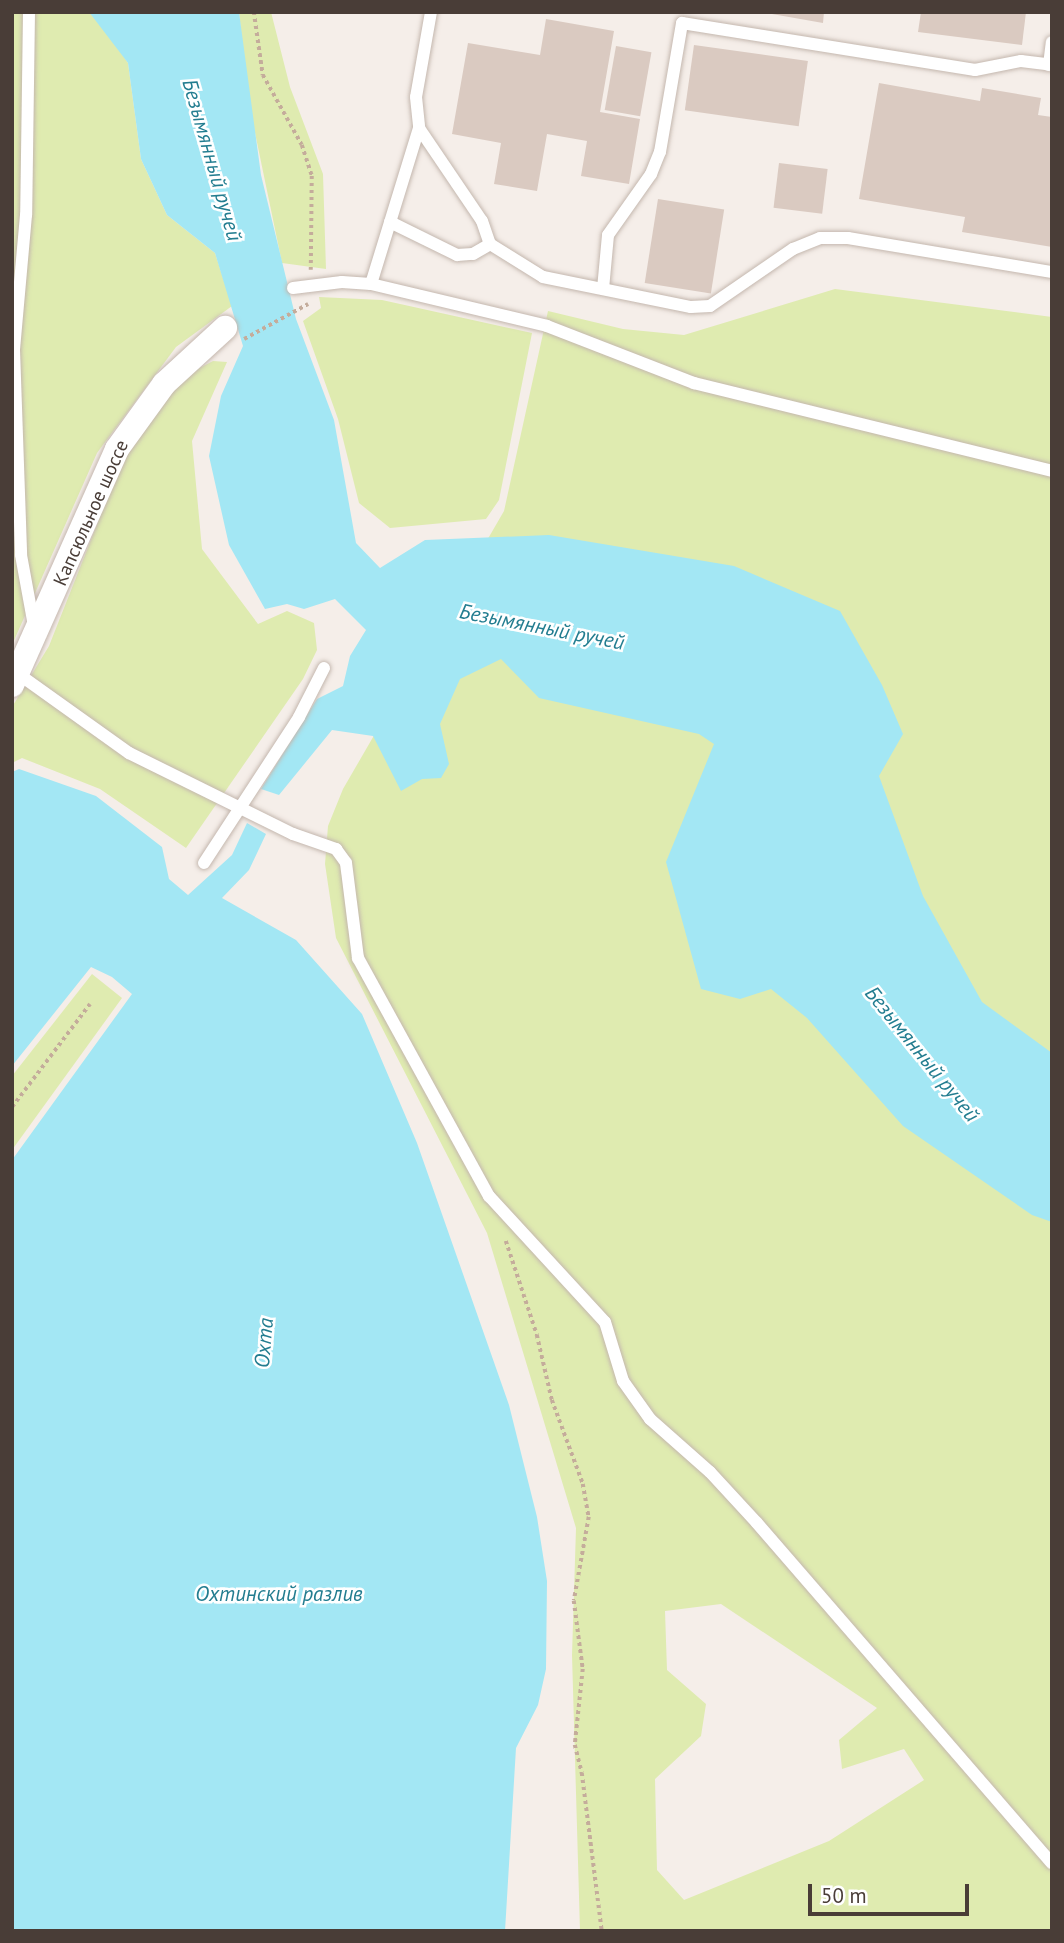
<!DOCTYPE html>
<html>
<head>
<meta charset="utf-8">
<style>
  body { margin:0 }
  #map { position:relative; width:1064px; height:1943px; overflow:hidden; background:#f5eee9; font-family:"PT Sans",sans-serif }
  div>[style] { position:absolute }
  .green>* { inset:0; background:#dfebb0 }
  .water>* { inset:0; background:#a3e7f4 }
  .building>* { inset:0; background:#dacac1; transform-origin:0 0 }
  .path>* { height:3.5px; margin-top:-1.75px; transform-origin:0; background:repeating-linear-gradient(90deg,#c4ac9b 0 3.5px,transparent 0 7px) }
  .roads { filter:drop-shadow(0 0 2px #c4b7ae) drop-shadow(0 0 2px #c4b7ae) }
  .lane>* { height:12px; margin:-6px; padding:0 6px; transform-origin:6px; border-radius:6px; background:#fff }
  .street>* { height:24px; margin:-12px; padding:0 12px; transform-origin:12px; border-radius:12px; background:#fff }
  span { translate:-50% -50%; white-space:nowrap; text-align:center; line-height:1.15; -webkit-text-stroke:5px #fff; paint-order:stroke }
  .street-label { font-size:19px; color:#493d37 }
  .water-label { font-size:21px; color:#237d90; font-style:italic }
  .frame { position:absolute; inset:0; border:14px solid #493d37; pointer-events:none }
  .scale { position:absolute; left:808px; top:1884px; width:161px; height:32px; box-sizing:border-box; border:4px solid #493d37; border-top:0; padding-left:9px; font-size:21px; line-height:24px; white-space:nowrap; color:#493d37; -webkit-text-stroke:5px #fff; paint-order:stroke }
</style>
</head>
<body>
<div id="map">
  <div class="green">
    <i style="clip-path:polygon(12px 12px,89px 12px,100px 22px,128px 63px,141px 159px,167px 215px,215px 253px,232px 306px,176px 347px,97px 453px,12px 645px)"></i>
    <i style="clip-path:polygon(239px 12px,271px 12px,290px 87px,323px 174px,326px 269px,282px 263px,248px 99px)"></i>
    <i style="clip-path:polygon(evenodd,835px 289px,1052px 317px,1052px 1931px,580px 1931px,572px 1655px,576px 1528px,487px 1233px,336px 938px,325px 864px,328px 826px,343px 789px,504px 511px,548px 311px,623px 329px,684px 335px,835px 289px,721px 1604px,877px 1708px,839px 1740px,842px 1769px,904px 1749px,924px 1780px,829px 1841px,684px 1900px,657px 1870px,655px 1779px,701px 1736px,706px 1704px,667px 1670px,665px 1611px,721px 1604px)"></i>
    <i style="clip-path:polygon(319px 297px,382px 300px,532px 333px,499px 500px,486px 519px,390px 528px,359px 503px,338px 419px,303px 321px,321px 308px)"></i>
    <i style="clip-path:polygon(213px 361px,227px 362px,192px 441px,202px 549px,258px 624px,287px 611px,314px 623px,317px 650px,303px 679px,186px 848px,100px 789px,22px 758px,12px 763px,12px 707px,49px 646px,115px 479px,142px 426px,188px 374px)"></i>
    <i style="clip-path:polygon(92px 974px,122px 998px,12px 1150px,12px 1076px)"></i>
  </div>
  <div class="water">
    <i style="clip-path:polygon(89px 12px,239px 12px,261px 175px,296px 319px,334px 420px,356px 543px,380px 568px,425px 540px,549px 535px,734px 566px,840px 611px,882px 685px,903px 734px,879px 776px,923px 896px,982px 1002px,1052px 1053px,1052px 1222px,1032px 1215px,903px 1126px,807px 1018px,771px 989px,740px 999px,701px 989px,666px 862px,714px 744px,699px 734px,539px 698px,501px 659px,460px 679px,440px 724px,449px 764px,441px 778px,422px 779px,401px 791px,373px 736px,332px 730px,279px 795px,261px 789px,317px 699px,343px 686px,350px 656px,366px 630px,335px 599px,304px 609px,287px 604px,265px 609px,229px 545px,209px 456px,221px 396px,243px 346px,215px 253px,167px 215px,141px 159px,128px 63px)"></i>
    <i style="clip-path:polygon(19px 769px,96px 796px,162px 847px,169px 879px,188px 895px,232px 855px,247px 823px,266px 834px,249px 870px,222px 898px,296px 940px,362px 1014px,417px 1143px,509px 1405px,537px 1517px,547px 1581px,546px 1669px,538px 1705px,516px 1748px,505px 1931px,12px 1931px,12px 1160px,132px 994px,112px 977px,91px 967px,12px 1066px,12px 772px)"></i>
  </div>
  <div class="building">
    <i style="clip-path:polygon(761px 12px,824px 12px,823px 23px)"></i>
    <i style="clip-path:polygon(921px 12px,1026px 12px,1022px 45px,918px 32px)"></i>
    <i style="clip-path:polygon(546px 19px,614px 31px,600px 112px,640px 119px,629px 184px,581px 176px,587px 141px,547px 134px,537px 191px,494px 184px,501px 143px,452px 134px,468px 43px,540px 55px)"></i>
    <i style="left:694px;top:45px;width:115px;height:66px;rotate:8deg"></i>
    <i style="left:616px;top:46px;width:36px;height:65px;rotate:10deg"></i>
    <i style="clip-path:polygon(879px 83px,980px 101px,982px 88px,1041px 98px,1038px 115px,1052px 117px,1052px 247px,962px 232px,965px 217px,859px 199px)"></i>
    <i style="left:779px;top:163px;width:49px;height:45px;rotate:7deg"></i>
    <i style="left:658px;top:199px;width:67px;height:85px;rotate:9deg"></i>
  </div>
  <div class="path">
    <i style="left:254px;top:12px;width:64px;rotate:81.9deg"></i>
    <i style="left:263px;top:75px;width:80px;rotate:60.9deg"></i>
    <i style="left:302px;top:145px;width:33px;rotate:72deg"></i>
    <i style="left:312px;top:176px;width:94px;rotate:90.6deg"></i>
    <i style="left:244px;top:339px;width:73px;rotate:-28.7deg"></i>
    <i style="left:12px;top:1107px;width:129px;rotate:-52.9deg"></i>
    <i style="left:506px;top:1241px;width:99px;rotate:71.7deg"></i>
    <i style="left:537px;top:1335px;width:67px;rotate:77deg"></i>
    <i style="left:552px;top:1400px;width:90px;rotate:69.7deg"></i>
    <i style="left:583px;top:1484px;width:34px;rotate:80deg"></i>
    <i style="left:589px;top:1517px;width:85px;rotate:100.1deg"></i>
    <i style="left:574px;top:1601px;width:69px;rotate:82.5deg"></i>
    <i style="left:583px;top:1669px;width:76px;rotate:96deg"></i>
    <i style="left:575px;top:1745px;width:29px;rotate:76deg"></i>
    <i style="left:582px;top:1773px;width:159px;rotate:82.8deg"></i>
  </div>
  <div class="roads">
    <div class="lane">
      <i style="left:29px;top:12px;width:203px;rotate:90.8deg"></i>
      <i style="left:26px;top:215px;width:136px;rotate:95.1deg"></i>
      <i style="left:14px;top:350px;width:205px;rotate:88deg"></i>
      <i style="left:21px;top:555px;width:72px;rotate:79.6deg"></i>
      <i style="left:431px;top:12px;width:86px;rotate:100deg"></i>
      <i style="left:416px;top:97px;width:31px;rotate:84deg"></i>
      <i style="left:419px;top:128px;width:112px;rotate:55.9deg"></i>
      <i style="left:482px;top:221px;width:24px;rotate:71deg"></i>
      <i style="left:1049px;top:65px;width:23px;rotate:-83deg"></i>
      <i style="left:390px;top:222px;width:75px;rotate:26.2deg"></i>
      <i style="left:457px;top:255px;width:16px;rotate:-4deg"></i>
      <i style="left:473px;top:254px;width:20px;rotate:-30deg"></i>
      <i style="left:490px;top:244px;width:62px;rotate:31.9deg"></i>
      <i style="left:543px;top:277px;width:151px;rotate:11.5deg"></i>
      <i style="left:691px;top:307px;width:19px;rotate:-3deg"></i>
      <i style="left:710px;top:306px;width:101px;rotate:-34.5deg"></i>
      <i style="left:793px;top:249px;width:29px;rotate:-22deg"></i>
      <i style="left:820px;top:238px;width:28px"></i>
      <i style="left:848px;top:238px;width:207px;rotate:9.5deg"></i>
      <i style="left:371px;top:284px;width:163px;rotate:-72.9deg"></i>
      <i style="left:293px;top:288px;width:49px;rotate:-7deg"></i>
      <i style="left:342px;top:282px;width:29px;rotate:4deg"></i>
      <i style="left:371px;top:284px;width:181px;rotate:13.4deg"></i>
      <i style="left:547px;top:326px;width:158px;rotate:21.2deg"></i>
      <i style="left:694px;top:383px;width:369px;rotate:13.8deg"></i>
      <i style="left:603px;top:289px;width:54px;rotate:-84.7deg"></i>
      <i style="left:608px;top:235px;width:75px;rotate:-54.8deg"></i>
      <i style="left:651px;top:174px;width:24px;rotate:-68deg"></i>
      <i style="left:660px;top:152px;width:131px;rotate:-80.3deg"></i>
      <i style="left:682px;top:23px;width:297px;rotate:9.1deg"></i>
      <i style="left:975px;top:70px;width:47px;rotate:-11.1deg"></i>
      <i style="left:1021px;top:61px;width:31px;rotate:7deg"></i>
      <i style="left:20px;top:675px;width:134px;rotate:35.6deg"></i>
      <i style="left:129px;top:753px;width:183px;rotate:26.3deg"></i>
      <i style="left:293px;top:834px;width:46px;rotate:19.2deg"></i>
      <i style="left:336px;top:849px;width:17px;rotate:54deg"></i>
      <i style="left:346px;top:863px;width:96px;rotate:82.8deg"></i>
      <i style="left:358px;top:958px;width:272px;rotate:61.2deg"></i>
      <i style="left:489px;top:1196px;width:171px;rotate:47.4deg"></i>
      <i style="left:605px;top:1322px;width:62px;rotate:73deg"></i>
      <i style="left:623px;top:1381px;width:47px;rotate:54.6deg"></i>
      <i style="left:650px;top:1419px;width:80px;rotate:41.5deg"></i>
      <i style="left:710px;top:1472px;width:69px;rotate:47.3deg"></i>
      <i style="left:757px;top:1523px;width:450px;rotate:49.1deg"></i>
      <i style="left:204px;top:863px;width:174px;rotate:-56.9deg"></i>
      <i style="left:299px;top:717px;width:55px;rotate:-63deg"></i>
    </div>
    <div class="street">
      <i style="left:12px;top:685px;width:258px;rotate:-66deg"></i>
      <i style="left:117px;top:449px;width:80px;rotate:-54.1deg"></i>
      <i style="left:164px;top:384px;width:83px;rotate:-42.6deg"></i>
    </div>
  </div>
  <div class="street-label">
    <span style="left:91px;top:513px;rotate:-66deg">Капсюльное шоссе</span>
  </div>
  <div class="water-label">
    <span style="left:212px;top:160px;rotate:74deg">Безымянный ручей</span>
    <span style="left:542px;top:627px;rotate:11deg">Безымянный ручей</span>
    <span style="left:922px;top:1054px;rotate:51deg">Безымянный ручей</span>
    <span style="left:264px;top:1343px;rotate:-85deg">Охта</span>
    <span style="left:279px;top:1594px">Охтинский разлив</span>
  </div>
  <div class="frame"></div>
  <div class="scale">50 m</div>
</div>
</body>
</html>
